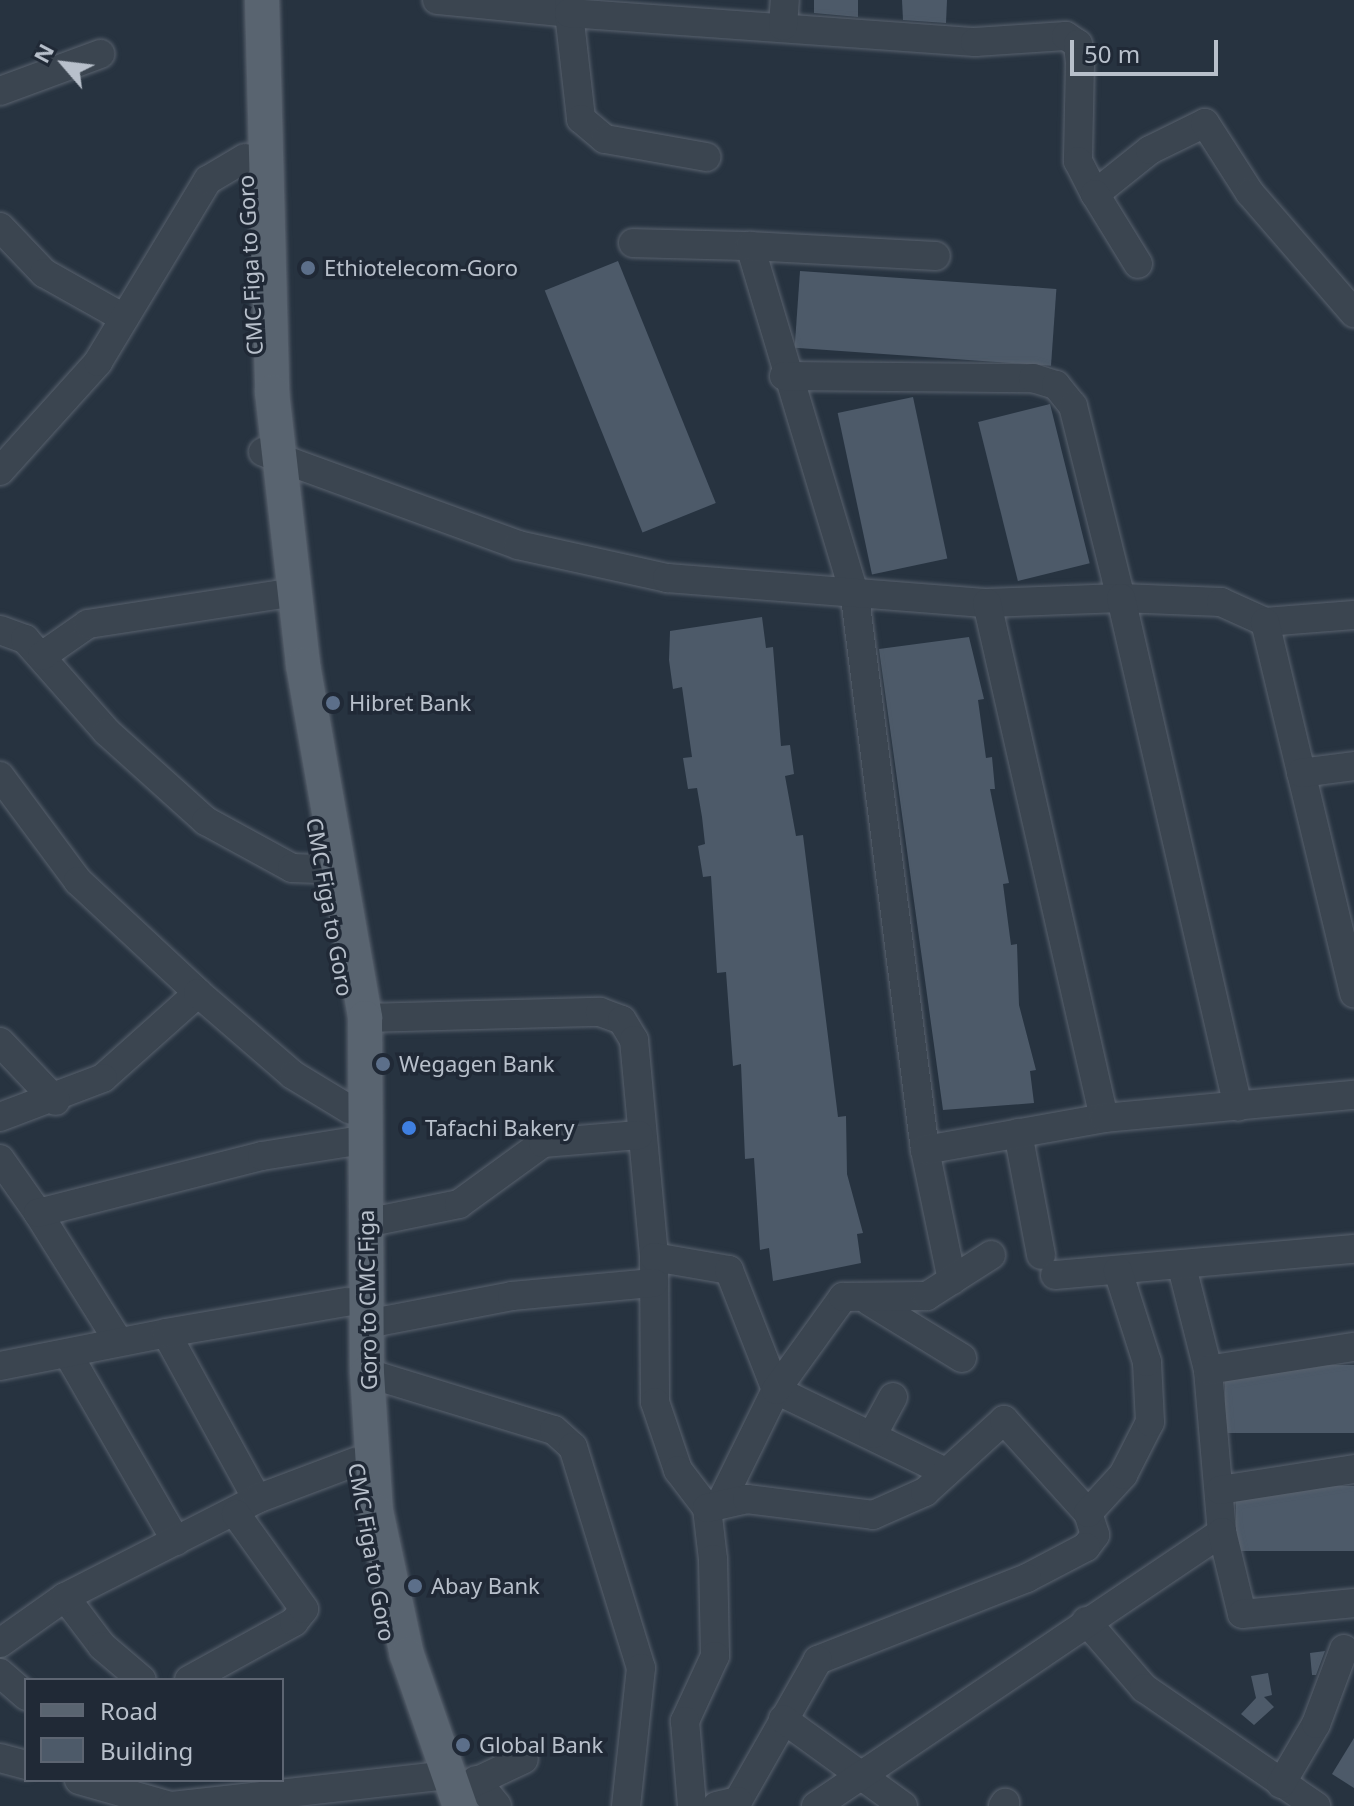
<!DOCTYPE html>
<html>
<head>
<meta charset="utf-8">
<style>
  body { margin:0 }
  #map { position:relative; width:1354px; height:1806px; overflow:hidden; background:#273340; font-family:"Noto Sans",sans-serif }
  div>[style] { position:absolute }
  .building>* { inset:0; background:#4d5a69; transform-origin:0 0 }
  .roads { filter:drop-shadow(0 0 2px #59626e) drop-shadow(0 0 2px #59626e) }
  .minor>* { height:28px; margin:-14px; padding:0 14px; transform-origin:14px; border-radius:14px; background:#3b4550 }
  .major>* { height:34px; margin:-17px; padding:0 17px; transform-origin:17px; border-radius:17px; background:#596470 }
  .dots>* { width:22px; height:22px; translate:-50% -50%; box-sizing:border-box; border:4px solid #202936; border-radius:50% }
  span { translate:-50% -50%; white-space:nowrap; text-align:center; line-height:1.15; -webkit-text-stroke:7px #202936; paint-order:stroke }
  .street-label { font-size:22px; color:#b8c0cb }
  .poi-label { font-size:22px; color:#b8c0cb }
  .left { translate:0 -50%; text-align:left }
  .legend { position:absolute; left:24px; top:1678px; width:260px; height:104px; box-sizing:border-box; background:#202936; border:2px solid #5d6572; margin:0; padding:10px 14px; list-style:none; font-size:24px; color:#b8c0cb }
  .legend li { display:flex; align-items:center; gap:16px; height:40px }
  .legend b { width:40px; border:2px solid #5d6572 }
  .north { position:absolute; left:24px; top:24px; width:80px; height:80px; -webkit-text-stroke:6px #202936; paint-order:stroke; rotate:298deg; font-size:22px; font-weight:700; line-height:32px; text-align:center; color:#b8c0cb }
  .north::after { content:''; display:block; margin:auto; width:28px; height:36px; background:#b8c0cb; clip-path:polygon(50% 0,100% 100%,50% 72%,0 100%) }
  .scale { position:absolute; left:1070px; top:40px; width:148px; height:36px; box-sizing:border-box; border:4px solid #b8c0cb; border-top:0; padding-left:10px; font-size:24px; line-height:28px; white-space:nowrap; color:#b8c0cb; -webkit-text-stroke:6px #202936; paint-order:stroke }
</style>
</head>
<body>
<div id="map">
  <div class="building">
    <i style="clip-path:polygon(814px 0,858px 0,858px 17px,814px 13px)"></i>
    <i style="clip-path:polygon(902px 0,947px 0,946px 23px,903px 20px)"></i>
    <i style="left:618px;top:261px;width:261px;height:79px;rotate:68deg"></i>
    <i style="left:800px;top:271px;width:257px;height:77px;rotate:4deg"></i>
    <i style="left:913px;top:397px;width:165px;height:77px;rotate:78deg"></i>
    <i style="left:1050px;top:404px;width:164px;height:74px;rotate:76deg"></i>
    <i style="clip-path:polygon(762px 617px,766px 648px,773px 647px,781px 746px,790px 745px,794px 774px,785px 776px,796px 836px,803px 835px,838px 1117px,846px 1116px,847px 1174px,863px 1233px,857px 1234px,861px 1263px,773px 1281px,769px 1248px,760px 1250px,754px 1158px,745px 1159px,741px 1064px,733px 1066px,726px 972px,717px 973px,711px 876px,703px 877px,698px 846px,705px 844px,702px 817px,697px 788px,688px 789px,683px 758px,692px 757px,682px 687px,673px 689px,669px 660px,670px 631px)"></i>
    <i style="clip-path:polygon(969px 637px,984px 699px,978px 700px,986px 758px,992px 757px,995px 789px,990px 789px,1009px 883px,1003px 884px,1011px 945px,1017px 944px,1019px 1005px,1036px 1070px,1030px 1071px,1034px 1103px,943px 1110px,879px 649px)"></i>
    <i style="left:1354px;top:1365px;width:68px;height:129px;rotate:90deg"></i>
    <i style="left:1354px;top:1486px;width:65px;height:118px;rotate:90deg"></i>
    <i style="clip-path:polygon(1325px 1651px,1316px 1675px,1312px 1675px,1310px 1653px)"></i>
    <i style="clip-path:polygon(1268px 1673px,1272px 1695px,1264px 1697px,1274px 1707px,1254px 1725px,1241px 1714px,1256px 1698px,1251px 1676px)"></i>
    <i style="clip-path:polygon(1354px 1738px,1354px 1788px,1332px 1774px)"></i>
  </div>
  <div class="roads">
    <div class="minor">
      <i style="left:437px;top:0;width:133px;rotate:5.6deg"></i>
      <i style="left:569px;top:13px;width:107px;rotate:83.5deg"></i>
      <i style="left:581px;top:119px;width:31px;rotate:40deg"></i>
      <i style="left:605px;top:139px;width:103px;rotate:10.1deg"></i>
      <i style="left:570px;top:0;width:13px;rotate:94deg"></i>
      <i style="left:569px;top:13px;width:407px;rotate:4.1deg"></i>
      <i style="left:975px;top:42px;width:91px;rotate:-3.8deg"></i>
      <i style="left:1066px;top:36px;width:14px;rotate:34deg"></i>
      <i style="left:1078px;top:44px;width:18px;rotate:84deg"></i>
      <i style="left:1080px;top:62px;width:99px;rotate:91.2deg"></i>
      <i style="left:1078px;top:161px;width:37px;rotate:63deg"></i>
      <i style="left:1095px;top:194px;width:70px;rotate:-38.7deg"></i>
      <i style="left:1150px;top:150px;width:61px;rotate:-26.1deg"></i>
      <i style="left:1205px;top:123px;width:83px;rotate:57.3deg"></i>
      <i style="left:1250px;top:193px;width:159px;rotate:49.1deg"></i>
      <i style="left:783px;top:26px;width:26px;rotate:-86deg"></i>
      <i style="left:0;top:91px;width:107px;rotate:-20.3deg"></i>
      <i style="left:1095px;top:194px;width:82px;rotate:58.4deg"></i>
      <i style="left:0;top:227px;width:64px;rotate:46.3deg"></i>
      <i style="left:44px;top:273px;width:92px;rotate:29.4deg"></i>
      <i style="left:633px;top:243px;width:117px;rotate:1.5deg"></i>
      <i style="left:750px;top:246px;width:366px;rotate:73.3deg"></i>
      <i style="left:855px;top:597px;width:557px;rotate:82.79deg"></i>
      <i style="left:925px;top:1150px;width:133px;rotate:78.3deg"></i>
      <i style="left:750px;top:246px;width:186px;rotate:3.1deg"></i>
      <i style="left:784px;top:376px;width:249px;rotate:0.5deg"></i>
      <i style="left:1033px;top:378px;width:24px;rotate:17deg"></i>
      <i style="left:1056px;top:385px;width:27px;rotate:51deg"></i>
      <i style="left:1073px;top:406px;width:198px;rotate:76deg"></i>
      <i style="left:1121px;top:598px;width:100px;rotate:2.3deg"></i>
      <i style="left:1221px;top:602px;width:48px;rotate:24.4deg"></i>
      <i style="left:1265px;top:622px;width:89px;rotate:-4.5deg"></i>
      <i style="left:263px;top:452px;width:271px;rotate:20deg"></i>
      <i style="left:518px;top:545px;width:153px;rotate:12.5deg"></i>
      <i style="left:667px;top:578px;width:321px;rotate:4.5deg"></i>
      <i style="left:987px;top:603px;width:134px;rotate:-2.1deg"></i>
      <i style="left:1121px;top:598px;width:522px;rotate:77.05deg"></i>
      <i style="left:0;top:471px;width:147px;rotate:-48deg"></i>
      <i style="left:98px;top:362px;width:213px;rotate:-58.9deg"></i>
      <i style="left:208px;top:180px;width:43px;rotate:-30.7deg"></i>
      <i style="left:987px;top:603px;width:528px;rotate:77.2deg"></i>
      <i style="left:1265px;top:622px;width:382px;rotate:76.5deg"></i>
      <i style="left:0;top:630px;width:27px;rotate:20deg"></i>
      <i style="left:25px;top:639px;width:124px;rotate:48.6deg"></i>
      <i style="left:107px;top:732px;width:133px;rotate:42deg"></i>
      <i style="left:206px;top:821px;width:98px;rotate:28.7deg"></i>
      <i style="left:292px;top:868px;width:33px;rotate:2deg"></i>
      <i style="left:42px;top:656px;width:56px;rotate:-34.8deg"></i>
      <i style="left:88px;top:624px;width:190px;rotate:-8.8deg"></i>
      <i style="left:1301px;top:773px;width:53px;rotate:-7.5deg"></i>
      <i style="left:0;top:776px;width:131px;rotate:53.4deg"></i>
      <i style="left:78px;top:881px;width:164px;rotate:43deg"></i>
      <i style="left:198px;top:993px;width:127px;rotate:138.2deg"></i>
      <i style="left:103px;top:1078px;width:110px;rotate:159.3deg"></i>
      <i style="left:198px;top:993px;width:125px;rotate:40.8deg"></i>
      <i style="left:293px;top:1075px;width:66px;rotate:31.3deg"></i>
      <i style="left:365px;top:1018px;width:235px;rotate:-1.5deg"></i>
      <i style="left:600px;top:1012px;width:23px;rotate:20deg"></i>
      <i style="left:622px;top:1020px;width:23px;rotate:59deg"></i>
      <i style="left:634px;top:1040px;width:218px;rotate:84.7deg"></i>
      <i style="left:654px;top:1257px;width:145px;rotate:89.6deg"></i>
      <i style="left:655px;top:1402px;width:72px;rotate:71.3deg"></i>
      <i style="left:678px;top:1470px;width:48px;rotate:52.7deg"></i>
      <i style="left:707px;top:1508px;width:51px;rotate:83.3deg"></i>
      <i style="left:713px;top:1559px;width:97px;rotate:88.8deg"></i>
      <i style="left:715px;top:1656px;width:72px;rotate:114.8deg"></i>
      <i style="left:685px;top:1721px;width:85px;rotate:85.3deg"></i>
      <i style="left:0;top:1042px;width:81px;rotate:46.5deg"></i>
      <i style="left:1018px;top:1133px;width:124px;rotate:79.3deg"></i>
      <i style="left:925px;top:1150px;width:182px;rotate:-10.1deg"></i>
      <i style="left:1104px;top:1118px;width:251px;rotate:-5.3deg"></i>
      <i style="left:0;top:1159px;width:66px;rotate:54.9deg"></i>
      <i style="left:366px;top:1223px;width:95px;rotate:-11.5deg"></i>
      <i style="left:459px;top:1204px;width:104px;rotate:-36deg"></i>
      <i style="left:543px;top:1143px;width:96px;rotate:-4.8deg"></i>
      <i style="left:654px;top:1257px;width:76px;rotate:9.8deg"></i>
      <i style="left:729px;top:1270px;width:129px;rotate:68.6deg"></i>
      <i style="left:776px;top:1390px;width:189px;rotate:25.8deg"></i>
      <i style="left:1182px;top:1267px;width:106px;rotate:75.8deg"></i>
      <i style="left:1208px;top:1370px;width:163px;rotate:85.1deg"></i>
      <i style="left:1055px;top:1275px;width:300px;rotate:-5deg"></i>
      <i style="left:869px;top:1301px;width:109px;rotate:31.5deg"></i>
      <i style="left:367px;top:1324px;width:148px;rotate:-10.9deg"></i>
      <i style="left:512px;top:1296px;width:142px;rotate:-5.3deg"></i>
      <i style="left:117px;top:1339px;width:149px;rotate:-122.1deg"></i>
      <i style="left:38px;top:1213px;width:231px;rotate:-14.3deg"></i>
      <i style="left:262px;top:1156px;width:88px;rotate:-9.1deg"></i>
      <i style="left:68px;top:1354px;width:216px;rotate:60deg"></i>
      <i style="left:0;top:1366px;width:169px;rotate:-11.2deg"></i>
      <i style="left:1208px;top:1370px;width:148px;rotate:-9deg"></i>
      <i style="left:367px;top:1373px;width:195px;rotate:17deg"></i>
      <i style="left:554px;top:1430px;width:25px;rotate:42deg"></i>
      <i style="left:573px;top:1447px;width:231px;rotate:72.9deg"></i>
      <i style="left:641px;top:1668px;width:139px;rotate:96.2deg"></i>
      <i style="left:873px;top:1434px;width:42px;rotate:-61.6deg"></i>
      <i style="left:1220px;top:1490px;width:136px;rotate:-8.9deg"></i>
      <i style="left:257px;top:1499px;width:189px;rotate:-118.7deg"></i>
      <i style="left:166px;top:1333px;width:183px;rotate:-9.8deg"></i>
      <i style="left:722px;top:1500px;width:123px;rotate:-63.9deg"></i>
      <i style="left:776px;top:1390px;width:115px;rotate:-54.2deg"></i>
      <i style="left:843px;top:1297px;width:84px;rotate:-0.7deg"></i>
      <i style="left:927px;top:1296px;width:76px;rotate:-32.6deg"></i>
      <i style="left:707px;top:1508px;width:41px;rotate:-12.7deg"></i>
      <i style="left:747px;top:1499px;width:127px;rotate:7.2deg"></i>
      <i style="left:873px;top:1515px;width:57px;rotate:-23.9deg"></i>
      <i style="left:925px;top:1492px;width:107px;rotate:-42.3deg"></i>
      <i style="left:1004px;top:1420px;width:125px;rotate:47.9deg"></i>
      <i style="left:1088px;top:1513px;width:23px;rotate:72deg"></i>
      <i style="left:1095px;top:1535px;width:15px;rotate:127deg"></i>
      <i style="left:1086px;top:1547px;width:67px;rotate:152.3deg"></i>
      <i style="left:1027px;top:1578px;width:225px;rotate:158.6deg"></i>
      <i style="left:818px;top:1660px;width:162px;rotate:119.6deg"></i>
      <i style="left:738px;top:1801px;width:22px;rotate:167deg"></i>
      <i style="left:1088px;top:1513px;width:52px;rotate:-47.4deg"></i>
      <i style="left:1123px;top:1475px;width:59px;rotate:-63deg"></i>
      <i style="left:1150px;top:1422px;width:60px;rotate:-92.9deg"></i>
      <i style="left:1147px;top:1362px;width:96px;rotate:-107.7deg"></i>
      <i style="left:65px;top:1597px;width:61px;rotate:52.9deg"></i>
      <i style="left:102px;top:1646px;width:52px;rotate:40.4deg"></i>
      <i style="left:1086px;top:1621px;width:89px;rotate:49.1deg"></i>
      <i style="left:1144px;top:1688px;width:209px;rotate:34.5deg"></i>
      <i style="left:0;top:1643px;width:80px;rotate:-35.3deg"></i>
      <i style="left:65px;top:1597px;width:216px;rotate:-27deg"></i>
      <i style="left:257px;top:1499px;width:105px;rotate:-20.7deg"></i>
      <i style="left:0;top:1673px;width:35px;rotate:41deg"></i>
      <i style="left:189px;top:1680px;width:120px;rotate:-28.9deg"></i>
      <i style="left:294px;top:1622px;width:16px;rotate:-52deg"></i>
      <i style="left:304px;top:1609px;width:117px;rotate:-125.6deg"></i>
      <i style="left:783px;top:1719px;width:148px;rotate:35.9deg"></i>
      <i style="left:0;top:1758px;width:27px;rotate:15deg"></i>
      <i style="left:79px;top:1780px;width:95px;rotate:15.9deg"></i>
      <i style="left:476px;top:1780px;width:33px;rotate:51deg"></i>
      <i style="left:1281px;top:1784px;width:69px;rotate:-59.7deg"></i>
      <i style="left:1316px;top:1724px;width:80px;rotate:-69.5deg"></i>
      <i style="left:454px;top:1792px;width:77px;rotate:-25.2deg"></i>
      <i style="left:172px;top:1806px;width:277px;rotate:-6.4deg"></i>
      <i style="left:816px;top:1806px;width:490px;rotate:-34deg"></i>
      <i style="left:1222px;top:1532px;width:84px;rotate:76.3deg"></i>
      <i style="left:1242px;top:1614px;width:113px;rotate:-5.6deg"></i>
      <i style="left:1003px;top:1806px;width:4px;rotate:-56deg"></i>
    </div>
    <div class="major">
      <i style="left:262px;top:0;width:392px;rotate:88.5deg"></i>
      <i style="left:272px;top:392px;width:275px;rotate:83.5deg"></i>
      <i style="left:303px;top:665px;width:358px;rotate:80deg"></i>
      <i style="left:365px;top:1018px;width:355px;rotate:89.7deg"></i>
      <i style="left:367px;top:1373px;width:138px;rotate:86.3deg"></i>
      <i style="left:376px;top:1511px;width:147px;rotate:77.9deg"></i>
      <i style="left:407px;top:1655px;width:160px;rotate:70.7deg"></i>
    </div>
  </div>
  <div class="dots">
    <i style="left:308px;top:268px;background:#5c6f8a"></i>
    <i style="left:333px;top:703px;background:#5c6f8a"></i>
    <i style="left:383px;top:1064px;background:#5c6f8a"></i>
    <i style="left:409px;top:1128px;background:#3f7fe0"></i>
    <i style="left:415px;top:1586px;background:#5c6f8a"></i>
    <i style="left:463px;top:1745px;background:#5c6f8a"></i>
  </div>
  <div class="street-label">
    <span style="left:250px;top:265px;rotate:-93deg">CMC Figa to Goro</span>
    <span style="left:330px;top:907px;rotate:80deg">CMC Figa to Goro</span>
    <span style="left:367px;top:1300px;rotate:-91deg">Goro to CMC Figa</span>
    <span style="left:372px;top:1552px;rotate:80deg">CMC Figa to Goro</span>
  </div>
  <div class="poi-label">
    <span class="left" style="left:324px;top:268px">Ethiotelecom-Goro</span>
    <span class="left" style="left:349px;top:703px">Hibret Bank</span>
    <span class="left" style="left:399px;top:1064px">Wegagen Bank</span>
    <span class="left" style="left:425px;top:1128px">Tafachi Bakery</span>
    <span class="left" style="left:431px;top:1586px">Abay Bank</span>
    <span class="left" style="left:479px;top:1745px">Global Bank</span>
  </div>
  <ul class="legend">
  <li><b style="height:10px;background:#596470"></b>Road</li>
  <li><b style="height:22px;background:#4d5a69"></b>Building</li>
  </ul>
  <div class="north">N</div>
  <div class="scale">50 m</div>
</div>
</body>
</html>
